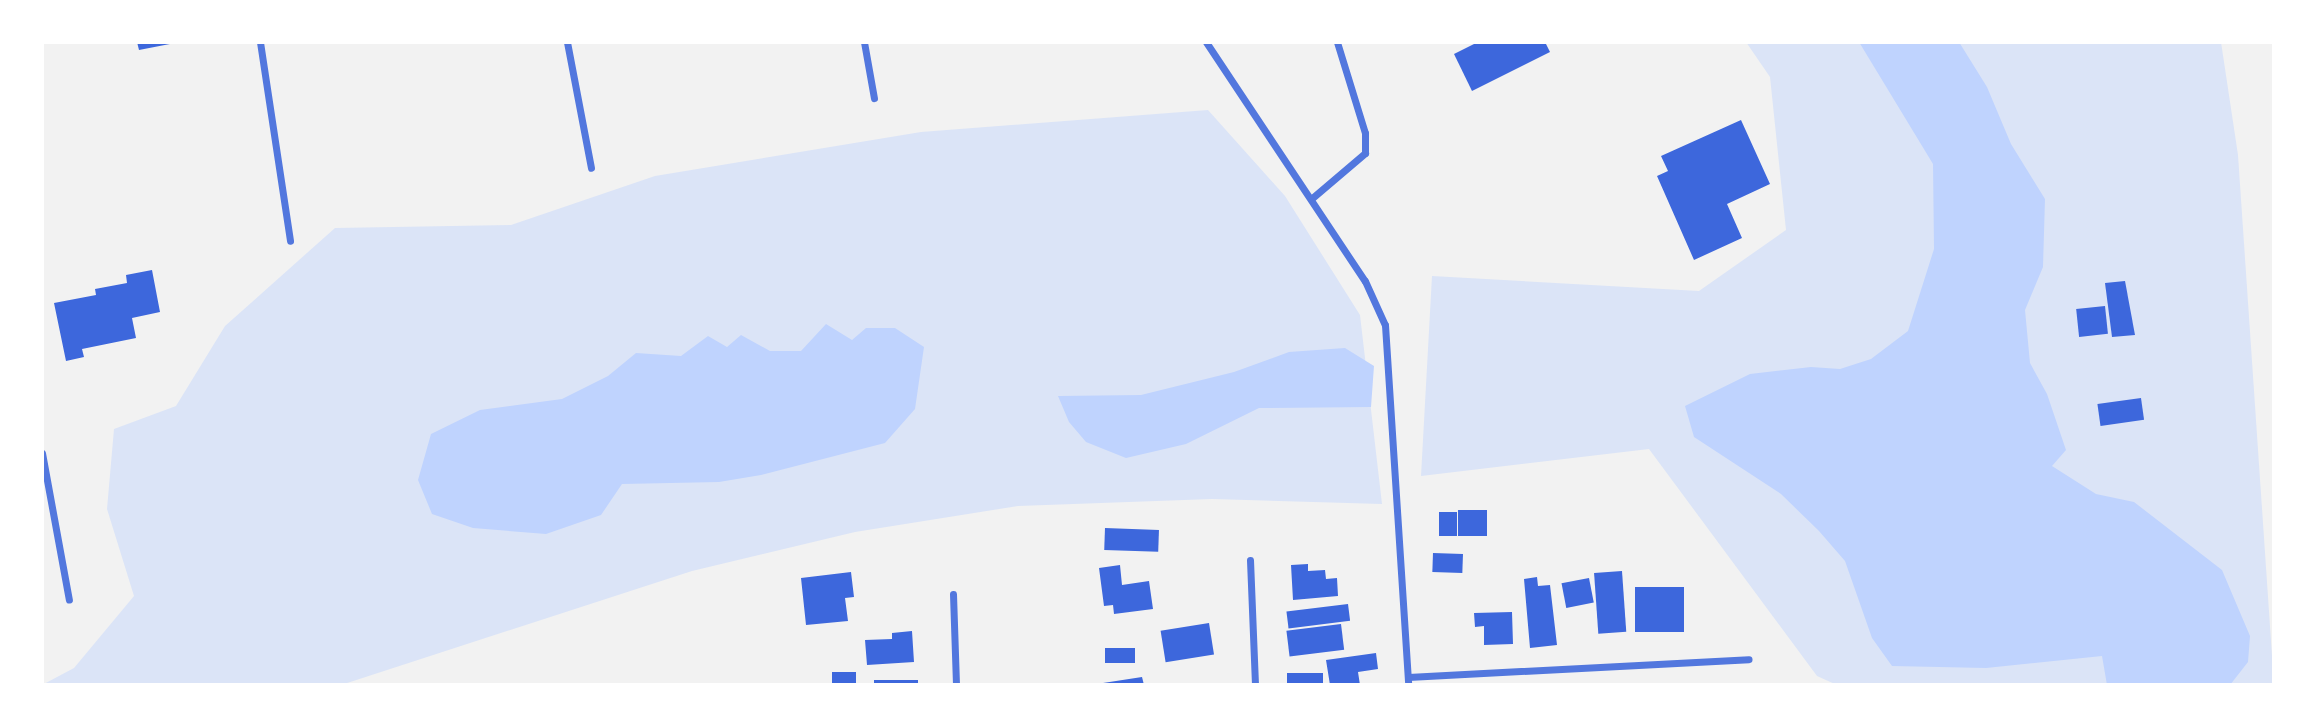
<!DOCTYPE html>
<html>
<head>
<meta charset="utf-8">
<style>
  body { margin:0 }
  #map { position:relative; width:2316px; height:727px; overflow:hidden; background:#f2f2f2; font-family:"Playfair Display",serif }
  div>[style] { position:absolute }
  .green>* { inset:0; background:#dbe4f7 }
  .water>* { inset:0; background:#bfd3fe }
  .building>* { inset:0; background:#3d67dc; transform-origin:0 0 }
  .minor>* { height:7px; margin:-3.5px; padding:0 3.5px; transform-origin:3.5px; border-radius:3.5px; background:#5277de }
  span { translate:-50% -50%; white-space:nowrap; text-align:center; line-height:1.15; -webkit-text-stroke:6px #fff; paint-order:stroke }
  .frame { position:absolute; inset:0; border:44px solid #fff; pointer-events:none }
</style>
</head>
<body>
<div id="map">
  <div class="green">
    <i style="clip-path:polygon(1746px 42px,2221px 42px,2238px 155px,2274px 685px,1837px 685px,1817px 676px,1649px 449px,1421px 476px,1432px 276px,1699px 291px,1786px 230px,1770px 77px)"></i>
    <i style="clip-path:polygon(1208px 110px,1285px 196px,1360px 315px,1382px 504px,1212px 499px,1018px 506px,855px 532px,692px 571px,341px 685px,42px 685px,74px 668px,134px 596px,107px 509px,114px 429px,176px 406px,225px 326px,335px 228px,511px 225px,655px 176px,921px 132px)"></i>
  </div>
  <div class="water">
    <i style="clip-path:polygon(1859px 42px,1959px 42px,1987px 87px,2011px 144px,2045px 199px,2043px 267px,2025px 310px,2030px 363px,2047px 394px,2066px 450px,2052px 466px,2096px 494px,2134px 502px,2222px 570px,2250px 636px,2248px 662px,2230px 685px,2107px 685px,2102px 656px,1986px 668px,1892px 666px,1872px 638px,1845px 561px,1819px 531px,1781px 494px,1694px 437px,1685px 406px,1750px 374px,1811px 367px,1840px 369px,1871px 359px,1908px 331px,1934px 249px,1933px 164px)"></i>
    <i style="clip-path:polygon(826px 324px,852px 340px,866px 328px,895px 328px,924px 347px,915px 409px,885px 443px,761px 475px,719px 482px,622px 484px,601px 515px,546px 534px,473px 528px,432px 514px,418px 480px,431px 434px,480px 410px,562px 399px,608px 376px,636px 353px,681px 356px,708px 336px,727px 347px,741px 335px,770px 351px,801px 351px)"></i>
    <i style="clip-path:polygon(1345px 348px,1374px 366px,1371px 407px,1259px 408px,1186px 444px,1126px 458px,1086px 442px,1069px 422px,1058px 396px,1141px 395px,1234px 372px,1289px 352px)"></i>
  </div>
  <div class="building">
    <i style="clip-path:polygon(137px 42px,175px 42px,175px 43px,139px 50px)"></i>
    <i style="clip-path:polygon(1478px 42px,1545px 42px,1550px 52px,1472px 91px,1454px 54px)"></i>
    <i style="clip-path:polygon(1741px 120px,1770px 184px,1727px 204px,1742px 238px,1694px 260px,1657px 176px,1668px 171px,1661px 156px)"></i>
    <i style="clip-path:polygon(152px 270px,160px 312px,132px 318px,136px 338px,82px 349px,84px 357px,66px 361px,54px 303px,96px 295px,95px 289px,127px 283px,126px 275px)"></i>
    <i style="clip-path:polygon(2125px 281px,2135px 335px,2112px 337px,2105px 283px)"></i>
    <i style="left:2105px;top:306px;width:28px;height:29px;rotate:84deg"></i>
    <i style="left:2141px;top:398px;width:22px;height:44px;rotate:82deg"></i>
    <i style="left:1487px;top:510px;width:26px;height:29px;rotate:90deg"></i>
    <i style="left:1439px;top:512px;width:18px;height:24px"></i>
    <i style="left:1105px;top:528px;width:54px;height:22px;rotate:2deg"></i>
    <i style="left:1433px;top:553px;width:30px;height:19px;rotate:2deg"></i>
    <i style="clip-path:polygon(1308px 564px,1308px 571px,1325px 570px,1326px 579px,1337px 578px,1338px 596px,1293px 600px,1291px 565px)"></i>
    <i style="clip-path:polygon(1120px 565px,1122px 585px,1149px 581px,1153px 609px,1114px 614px,1113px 605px,1104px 606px,1099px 568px)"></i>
    <i style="left:1622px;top:571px;width:61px;height:28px;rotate:86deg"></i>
    <i style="clip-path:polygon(851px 572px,854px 597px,845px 598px,848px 621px,806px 625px,801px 578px)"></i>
    <i style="clip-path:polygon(1537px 577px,1538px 586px,1550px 585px,1557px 645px,1530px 648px,1524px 579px)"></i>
    <i style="left:1589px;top:578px;width:25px;height:28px;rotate:79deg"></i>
    <i style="left:1684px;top:587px;width:45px;height:49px;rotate:90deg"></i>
    <i style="left:1348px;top:604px;width:17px;height:62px;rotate:83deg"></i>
    <i style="clip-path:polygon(1512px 612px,1513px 644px,1484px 645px,1484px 626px,1475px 627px,1474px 613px)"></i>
    <i style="left:1209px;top:623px;width:32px;height:49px;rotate:81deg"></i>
    <i style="left:1341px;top:624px;width:26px;height:55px;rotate:83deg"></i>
    <i style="clip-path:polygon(912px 631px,914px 662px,867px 665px,865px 640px,892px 639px,892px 633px)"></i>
    <i style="left:1105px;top:648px;width:30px;height:15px"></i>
    <i style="clip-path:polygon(1376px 653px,1378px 669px,1358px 672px,1360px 685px,1330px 685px,1326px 660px)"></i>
    <i style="left:832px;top:672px;width:24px;height:13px"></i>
    <i style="left:1287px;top:673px;width:36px;height:12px"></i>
    <i style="clip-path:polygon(1142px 677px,1144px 685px,1103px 685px,1103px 683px)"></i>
    <i style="left:874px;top:680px;width:44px;height:5px"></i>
  </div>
  <div class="minor">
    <i style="left:260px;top:42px;width:201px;rotate:81.4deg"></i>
    <i style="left:567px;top:42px;width:128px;rotate:79.2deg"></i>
    <i style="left:864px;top:42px;width:57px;rotate:79.9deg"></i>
    <i style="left:1206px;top:42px;width:287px;rotate:56.4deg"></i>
    <i style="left:1365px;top:281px;width:48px;rotate:65.6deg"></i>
    <i style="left:1385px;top:325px;width:361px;rotate:86.3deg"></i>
    <i style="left:1311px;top:199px;width:71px;rotate:-40.4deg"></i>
    <i style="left:1365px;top:153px;width:20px;rotate:-90deg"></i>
    <i style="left:1365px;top:133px;width:95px;rotate:-107.1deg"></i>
    <i style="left:42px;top:453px;width:149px;rotate:79.6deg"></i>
    <i style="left:1250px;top:560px;width:125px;rotate:87.7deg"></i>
    <i style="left:953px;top:594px;width:91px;rotate:88.1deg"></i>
    <i style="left:1408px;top:677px;width:341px;rotate:-3deg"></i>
  </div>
  <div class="frame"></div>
</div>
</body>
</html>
